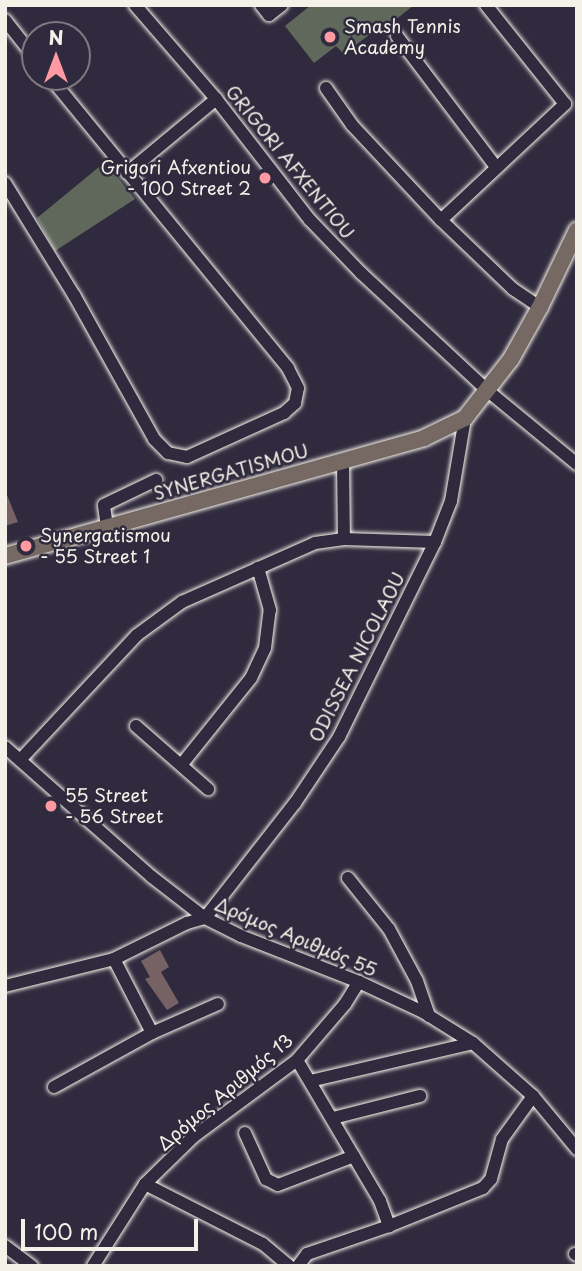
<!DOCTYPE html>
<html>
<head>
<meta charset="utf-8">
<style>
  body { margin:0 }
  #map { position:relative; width:582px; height:1271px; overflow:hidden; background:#2f2a3d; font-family:"Playpen Sans",sans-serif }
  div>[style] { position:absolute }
  .green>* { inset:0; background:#60685c }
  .building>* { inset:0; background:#766164 }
  .roads { filter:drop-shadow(0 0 2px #f4f1e8) drop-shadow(0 0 2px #f4f1e8) }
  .minor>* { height:12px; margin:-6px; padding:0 6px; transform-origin:6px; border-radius:6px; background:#2f2a3d }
  .major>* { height:16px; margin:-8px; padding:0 8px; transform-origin:8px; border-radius:8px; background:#766964 }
  .dots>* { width:19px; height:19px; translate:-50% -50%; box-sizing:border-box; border:4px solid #2f2a3d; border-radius:50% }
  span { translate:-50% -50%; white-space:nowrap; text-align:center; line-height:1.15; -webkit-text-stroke:5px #2f2a3d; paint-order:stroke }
  .poi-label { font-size:18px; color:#f4f1e8 }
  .left { translate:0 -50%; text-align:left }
  .right { translate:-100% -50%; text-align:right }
  .street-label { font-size:18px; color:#f4f1e8 }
  .frame { position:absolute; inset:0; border:7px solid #f4f1e8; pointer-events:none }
  .north { position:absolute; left:21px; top:21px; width:70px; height:70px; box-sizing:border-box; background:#2f2a3d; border:2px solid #7e7a81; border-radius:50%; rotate:0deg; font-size:19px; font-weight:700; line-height:28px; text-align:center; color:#f4f1e8 }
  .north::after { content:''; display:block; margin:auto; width:24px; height:32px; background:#ff9aa2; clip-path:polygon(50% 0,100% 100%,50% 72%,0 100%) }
  .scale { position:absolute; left:21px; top:1219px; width:177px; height:32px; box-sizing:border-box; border:4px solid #f4f1e8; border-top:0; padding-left:9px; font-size:21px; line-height:24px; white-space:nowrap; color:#f4f1e8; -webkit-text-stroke:5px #2f2a3d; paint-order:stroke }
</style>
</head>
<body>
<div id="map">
  <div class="green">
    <i style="clip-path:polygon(311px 5px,414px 5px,385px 28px,382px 25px,344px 54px,336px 46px,314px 63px,285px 26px)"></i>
    <i style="clip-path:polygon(105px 162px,135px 199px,55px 251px,37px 218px)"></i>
  </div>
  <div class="building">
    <i style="clip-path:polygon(5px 490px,18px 522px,5px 526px)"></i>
    <i style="clip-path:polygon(160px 950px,169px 967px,161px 972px,179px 1003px,167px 1010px,145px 979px,150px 977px,141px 961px)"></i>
  </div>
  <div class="roads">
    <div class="minor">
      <i style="left:135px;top:5px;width:124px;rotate:49.2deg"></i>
      <i style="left:216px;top:99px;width:153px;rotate:52.2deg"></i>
      <i style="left:310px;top:220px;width:74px;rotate:46.1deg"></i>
      <i style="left:361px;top:273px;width:173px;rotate:42.9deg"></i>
      <i style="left:488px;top:391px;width:115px;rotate:39.4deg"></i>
      <i style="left:261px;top:5px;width:13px;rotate:51deg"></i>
      <i style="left:269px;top:15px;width:16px;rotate:-38deg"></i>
      <i style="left:5px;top:20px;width:48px;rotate:51.7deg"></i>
      <i style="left:397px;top:36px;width:164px;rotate:52.9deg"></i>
      <i style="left:326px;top:88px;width:45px;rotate:54.9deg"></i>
      <i style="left:352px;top:125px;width:130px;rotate:46.9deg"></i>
      <i style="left:441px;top:220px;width:100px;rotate:43.8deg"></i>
      <i style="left:513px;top:289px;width:32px;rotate:34deg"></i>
      <i style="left:127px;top:173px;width:116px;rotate:-39.7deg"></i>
      <i style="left:5px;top:183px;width:132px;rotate:58.4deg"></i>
      <i style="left:74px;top:295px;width:165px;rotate:60.9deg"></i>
      <i style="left:154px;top:439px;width:20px;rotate:45deg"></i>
      <i style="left:168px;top:453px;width:19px;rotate:12deg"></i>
      <i style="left:187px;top:457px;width:107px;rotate:-24.4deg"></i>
      <i style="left:284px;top:413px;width:15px;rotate:-42deg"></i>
      <i style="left:295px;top:403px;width:15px;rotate:-79deg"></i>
      <i style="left:298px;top:388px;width:22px;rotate:-117deg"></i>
      <i style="left:288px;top:368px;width:376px;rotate:-129.3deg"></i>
      <i style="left:441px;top:220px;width:170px;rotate:-43.1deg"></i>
      <i style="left:565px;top:104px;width:127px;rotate:-128.6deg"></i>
      <i style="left:343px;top:461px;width:78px;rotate:89.3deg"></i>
      <i style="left:107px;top:527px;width:22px;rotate:-98deg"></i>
      <i style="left:104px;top:505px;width:58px;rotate:-25.7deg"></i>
      <i style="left:136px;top:726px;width:96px;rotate:41.2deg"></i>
      <i style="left:5px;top:747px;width:196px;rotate:41.5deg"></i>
      <i style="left:152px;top:877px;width:67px;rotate:37.7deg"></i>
      <i style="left:205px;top:918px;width:40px;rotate:26.6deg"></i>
      <i style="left:241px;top:936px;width:127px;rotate:21.3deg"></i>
      <i style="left:359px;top:982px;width:71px;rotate:25.1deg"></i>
      <i style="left:423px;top:1012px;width:59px;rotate:31.8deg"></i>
      <i style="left:473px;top:1043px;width:80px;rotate:41.5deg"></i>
      <i style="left:533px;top:1096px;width:69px;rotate:50.3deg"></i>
      <i style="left:20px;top:760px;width:171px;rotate:-46.9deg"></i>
      <i style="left:137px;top:635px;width:56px;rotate:-36.3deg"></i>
      <i style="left:182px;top:602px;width:145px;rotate:-23.9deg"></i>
      <i style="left:315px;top:543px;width:29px;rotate:-8deg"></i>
      <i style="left:344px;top:539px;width:91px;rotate:1.9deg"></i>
      <i style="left:182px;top:764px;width:110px;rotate:-51.3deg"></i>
      <i style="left:251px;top:678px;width:33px;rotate:-65deg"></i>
      <i style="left:265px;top:648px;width:38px;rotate:-83deg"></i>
      <i style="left:270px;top:610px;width:44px;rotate:-105.9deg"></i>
      <i style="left:348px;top:878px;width:65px;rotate:51.2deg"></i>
      <i style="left:389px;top:929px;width:59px;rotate:61.7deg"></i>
      <i style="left:417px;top:981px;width:37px;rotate:71deg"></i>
      <i style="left:114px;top:959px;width:83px;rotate:62.8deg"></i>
      <i style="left:5px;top:986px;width:112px;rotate:-13.9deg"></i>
      <i style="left:114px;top:959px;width:81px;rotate:-26.3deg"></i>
      <i style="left:187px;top:923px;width:19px;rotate:-16deg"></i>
      <i style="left:205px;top:918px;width:146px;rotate:-52deg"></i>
      <i style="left:295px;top:803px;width:79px;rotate:-56.3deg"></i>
      <i style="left:339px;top:737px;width:217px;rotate:-63.8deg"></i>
      <i style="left:435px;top:542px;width:44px;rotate:-68.7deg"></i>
      <i style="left:451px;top:501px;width:84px;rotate:-80.4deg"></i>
      <i style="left:297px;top:1060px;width:164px;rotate:59.5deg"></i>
      <i style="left:380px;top:1201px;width:27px;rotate:70deg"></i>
      <i style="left:310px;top:1081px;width:167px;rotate:-13.1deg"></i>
      <i style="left:54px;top:1087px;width:112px;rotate:-28.9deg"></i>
      <i style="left:152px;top:1033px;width:72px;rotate:-23.7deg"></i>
      <i style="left:333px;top:1118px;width:90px;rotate:-14.2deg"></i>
      <i style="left:245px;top:1133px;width:51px;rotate:65.5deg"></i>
      <i style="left:266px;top:1179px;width:13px;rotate:27deg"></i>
      <i style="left:278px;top:1185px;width:81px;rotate:-20.9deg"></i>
      <i style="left:145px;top:1184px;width:132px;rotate:27deg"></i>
      <i style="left:263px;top:1244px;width:34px;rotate:40deg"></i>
      <i style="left:5px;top:1246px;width:34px;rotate:37deg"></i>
      <i style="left:575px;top:1254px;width:2px;rotate:27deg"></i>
      <i style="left:93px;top:1266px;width:97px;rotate:-57.6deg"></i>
      <i style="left:145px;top:1184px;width:67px;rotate:-44.4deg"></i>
      <i style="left:193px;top:1137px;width:129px;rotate:-36.5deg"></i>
      <i style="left:297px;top:1060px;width:74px;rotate:-49.4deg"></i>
      <i style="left:345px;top:1004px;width:26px;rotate:-58deg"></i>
      <i style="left:298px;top:1266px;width:15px;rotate:-53deg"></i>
      <i style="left:307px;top:1254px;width:87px;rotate:-18.9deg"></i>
      <i style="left:389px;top:1226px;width:101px;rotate:-22deg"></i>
      <i style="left:483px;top:1188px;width:12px;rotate:-48deg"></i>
      <i style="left:491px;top:1179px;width:41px;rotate:-74.6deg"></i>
      <i style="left:502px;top:1139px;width:53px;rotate:-54.2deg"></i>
    </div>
    <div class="major">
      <i style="left:5px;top:556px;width:435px;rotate:-15.7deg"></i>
      <i style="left:424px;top:438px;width:46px;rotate:-26deg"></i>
      <i style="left:465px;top:418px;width:75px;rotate:-52.1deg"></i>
      <i style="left:511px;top:359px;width:60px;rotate:-60.9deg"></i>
      <i style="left:540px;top:307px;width:85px;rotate:-64.3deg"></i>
    </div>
  </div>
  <div class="dots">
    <i style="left:330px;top:37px;background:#ff9aa2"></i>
    <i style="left:265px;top:178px;background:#ff9aa2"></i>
    <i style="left:26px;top:546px;background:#ff9aa2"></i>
    <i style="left:51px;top:806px;background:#ff9aa2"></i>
  </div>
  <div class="poi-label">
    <span class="left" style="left:344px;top:37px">Smash Tennis<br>Academy</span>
    <span class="right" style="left:251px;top:178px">Grigori Afxentiou<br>- 100 Street 2</span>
    <span class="left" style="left:40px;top:546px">Synergatismou<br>- 55 Street 1</span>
    <span class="left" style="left:65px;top:806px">55 Street<br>- 56 Street</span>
  </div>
  <div class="street-label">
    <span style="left:290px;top:162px;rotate:51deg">GRIGORI AFXENTIOU</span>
    <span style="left:231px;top:472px;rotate:-16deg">SYNERGATISMOU</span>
    <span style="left:357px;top:657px;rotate:-63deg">ODISSEA NICOLAOU</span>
    <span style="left:296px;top:937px;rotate:23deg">Δρόμος Αριθμός 55</span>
    <span style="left:225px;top:1092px;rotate:-40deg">Δρόμος Αριθμός 13</span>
  </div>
  <div class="frame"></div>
  <div class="north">N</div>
  <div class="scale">100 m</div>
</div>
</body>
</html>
